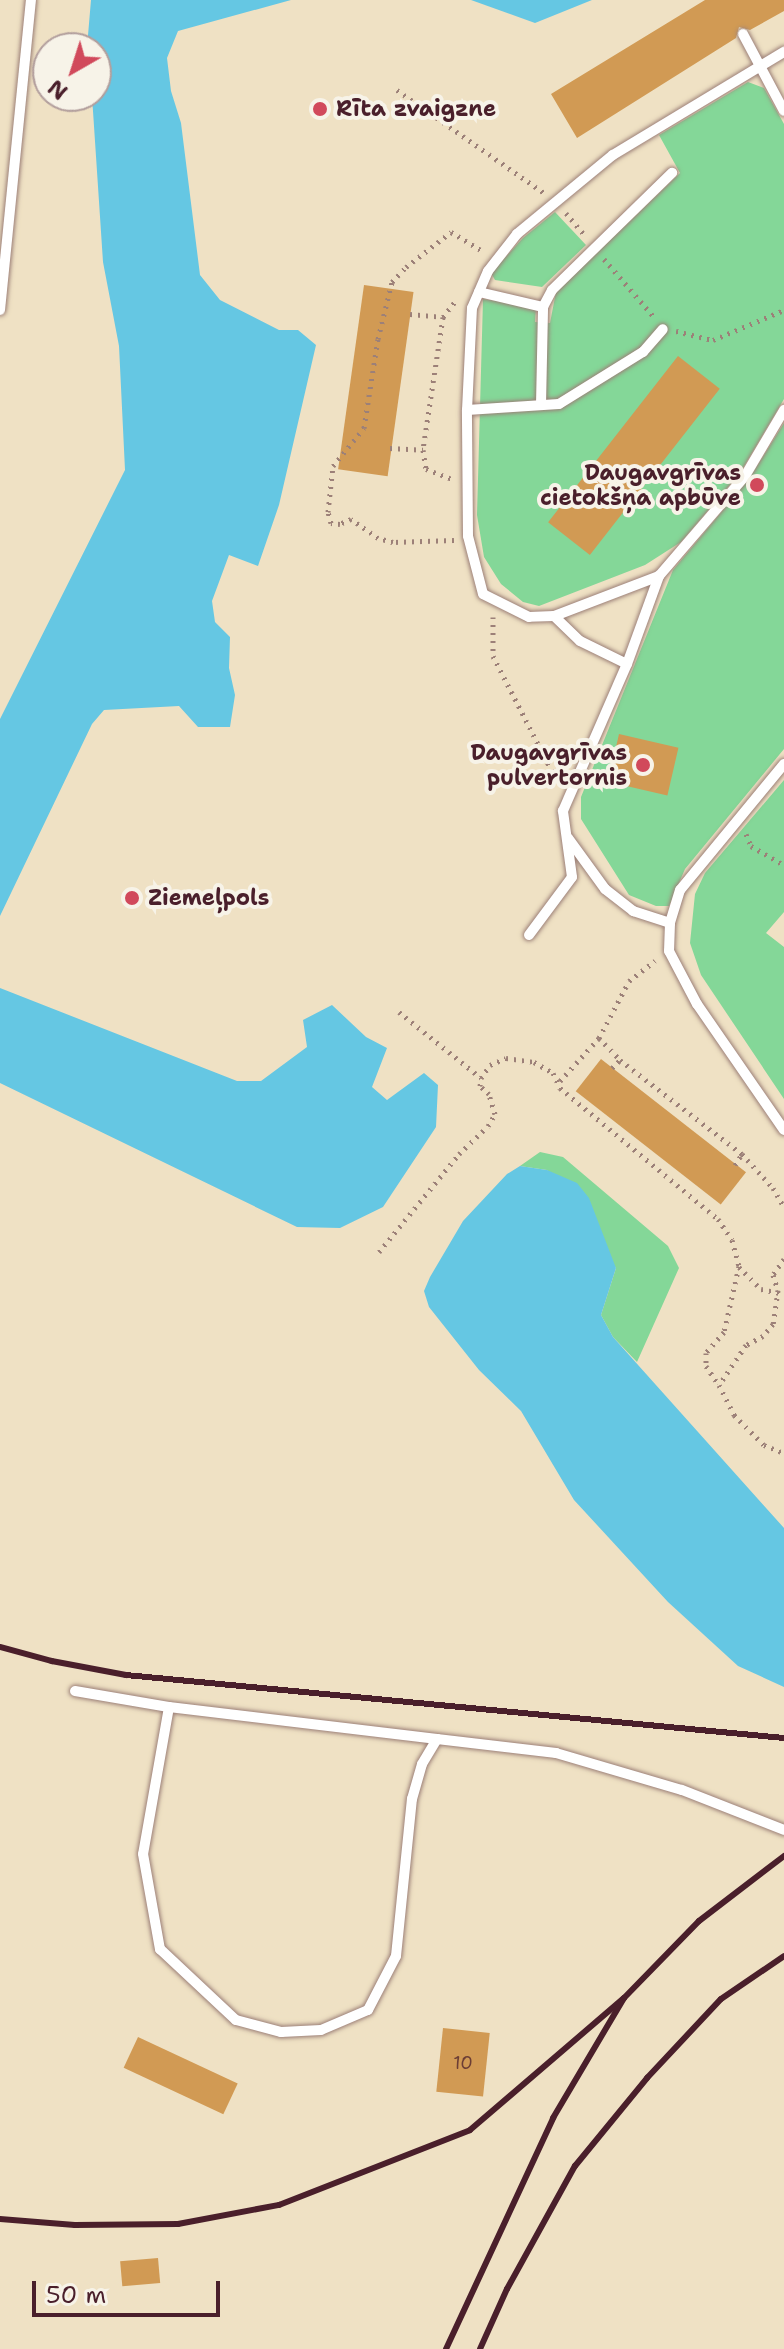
<!DOCTYPE html>
<html>
<head>
<meta charset="utf-8">
<style>
  body { margin:0 }
  #map { position:relative; width:784px; height:2349px; overflow:hidden; background:#efe1c4; font-family:"Shantell Sans",sans-serif }
  div>[style] { position:absolute }
  .green>* { inset:0; background:#84d798 }
  .water>* { inset:0; background:#65c7e3 }
  .building>* { inset:0; background:#d19a54; transform-origin:0 0 }
  .path>* { height:5px; margin-top:-2.5px; transform-origin:0; background:repeating-linear-gradient(90deg,#9c8078 0 2px,transparent 0 8px) }
  .roads { filter:drop-shadow(0 0 2px #9c8078) drop-shadow(0 0 2px #9c8078) }
  .service>* { height:10px; margin:-5px; padding:0 5px; transform-origin:5px; border-radius:5px; background:#fff }
  .rail>* { height:6px; margin:-3px; padding:0 3px; transform-origin:3px; border-radius:3px; background:#4a1f2b }
  .dots>* { width:22px; height:22px; translate:-50% -50%; box-sizing:border-box; border:4px solid #f7f3e8; border-radius:50% }
  span { translate:-50% -50%; white-space:nowrap; text-align:center; line-height:1.15; -webkit-text-stroke:8px #f7f3e8; paint-order:stroke }
  .number-label { font-size:18px; color:#6c3e35 }
  .number-label span { -webkit-text-stroke-width:0 }
  .poi-label { font-size:22px; color:#4a1f2b; font-weight:700 }
  .left { translate:0 -50%; text-align:left }
  .right { translate:-100% -50%; text-align:right }
  .north { position:absolute; left:32px; top:32px; width:80px; height:80px; box-sizing:border-box; background:#f7f3e8; border:2px solid #b29e9c; border-radius:50%; rotate:219deg; font-size:22px; font-weight:700; line-height:32px; text-align:center; color:#4a1f2b }
  .north::after { content:''; display:block; margin:auto; width:28px; height:36px; background:#d1495b; clip-path:polygon(50% 0,100% 100%,50% 72%,0 100%) }
  .scale { position:absolute; left:32px; top:2281px; width:188px; height:36px; box-sizing:border-box; border:4px solid #4a1f2b; border-top:0; padding-left:10px; font-size:24px; line-height:28px; white-space:nowrap; color:#4a1f2b; -webkit-text-stroke:6px #f7f3e8; paint-order:stroke }
</style>
</head>
<body>
<div id="map">
  <div class="green">
    <i style="clip-path:polygon(748px 82px,764px 88px,784px 124px,784px 399px,740px 473px,681px 542px,645px 565px,539px 606px,523px 602px,501px 584px,484px 557px,477px 515px,483px 299px,536px 307px,535px 322px,550px 323px,556px 292px,680px 173px,659px 135px)"></i>
    <i style="clip-path:polygon(555px 212px,586px 245px,542px 287px,495px 280px,491px 273px,523px 238px)"></i>
    <i style="clip-path:polygon(784px 423px,784px 749px,685px 869px,669px 906px,656px 906px,629px 895px,581px 819px,581px 797px,673px 570px,749px 479px)"></i>
    <i style="clip-path:polygon(784px 780px,784px 912px,766px 933px,784px 947px,784px 1099px,701px 975px,690px 943px,695px 894px,705px 873px)"></i>
    <i style="clip-path:polygon(540px 1152px,563px 1157px,668px 1246px,679px 1268px,637px 1362px,613px 1337px,601px 1315px,616px 1268px,547px 1170px,520px 1166px)"></i>
  </div>
  <div class="water">
    <i style="clip-path:polygon(91px 0,291px 0,178px 31px,167px 58px,171px 91px,181px 123px,200px 275px,220px 300px,279px 330px,298px 330px,316px 345px,279px 505px,258px 566px,229px 555px,212px 601px,215px 622px,230px 637px,229px 668px,235px 695px,230px 727px,198px 727px,179px 706px,104px 710px,92px 724px,0 916px,0 719px,125px 470px,119px 346px,103px 262px,92px 96px,96px 96px,96px 48px,87px 47px)"></i>
    <i style="clip-path:polygon(471px 0,592px 0,535px 23px)"></i>
    <i style="clip-path:polygon(0 988px,237px 1081px,261px 1081px,307px 1047px,303px 1020px,332px 1005px,366px 1037px,387px 1048px,372px 1087px,387px 1100px,424px 1073px,438px 1085px,436px 1127px,383px 1207px,340px 1228px,297px 1227px,0 1083px)"></i>
    <i style="clip-path:polygon(520px 1166px,547px 1170px,577px 1183px,589px 1198px,616px 1268px,601px 1315px,613px 1337px,784px 1528px,784px 1687px,738px 1666px,668px 1602px,574px 1500px,521px 1411px,479px 1370px,429px 1307px,424px 1291px,430px 1277px,463px 1221px,507px 1174px)"></i>
  </div>
  <div class="building">
    <i style="clip-path:polygon(705px 0,784px 0,784px 11px,750px 30px,739px 27px,736px 38px,577px 138px,551px 94px)"></i>
    <i style="left:364px;top:285px;width:50px;height:186px;rotate:8deg"></i>
    <i style="left:678px;top:356px;width:53px;height:211px;rotate:38deg"></i>
    <i style="left:619px;top:734px;width:61px;height:49px;rotate:13deg"></i>
    <i style="left:601px;top:1059px;width:184px;height:41px;rotate:38deg"></i>
    <i style="left:443px;top:2028px;width:47px;height:64px;rotate:6deg"></i>
    <i style="left:138px;top:2037px;width:110px;height:34px;rotate:25deg"></i>
    <i style="left:158px;top:2258px;width:25px;height:38px;rotate:85deg"></i>
  </div>
  <div class="path">
    <i style="left:397px;top:90px;width:179px;rotate:35deg"></i>
    <i style="left:566px;top:213px;width:30px;rotate:50deg"></i>
    <i style="left:604px;top:259px;width:78px;rotate:49.2deg"></i>
    <i style="left:410px;top:314px;width:33px;rotate:5deg"></i>
    <i style="left:443px;top:317px;width:134px;rotate:98.6deg"></i>
    <i style="left:443px;top:317px;width:23px;rotate:-52deg"></i>
    <i style="left:676px;top:331px;width:38px;rotate:14deg"></i>
    <i style="left:713px;top:340px;width:77px;rotate:-22.9deg"></i>
    <i style="left:390px;top:448px;width:33px;rotate:3deg"></i>
    <i style="left:423px;top:450px;width:19px;rotate:81deg"></i>
    <i style="left:426px;top:469px;width:28px;rotate:21deg"></i>
    <i style="left:454px;top:540px;width:61px;rotate:178.1deg"></i>
    <i style="left:393px;top:542px;width:16px;rotate:-165deg"></i>
    <i style="left:378px;top:538px;width:33px;rotate:-145deg"></i>
    <i style="left:351px;top:519px;width:12px;rotate:156deg"></i>
    <i style="left:340px;top:524px;width:9px;rotate:-174deg"></i>
    <i style="left:331px;top:523px;width:11px;rotate:-105deg"></i>
    <i style="left:328px;top:512px;width:46px;rotate:-83.8deg"></i>
    <i style="left:333px;top:466px;width:49px;rotate:-50.8deg"></i>
    <i style="left:364px;top:428px;width:90px;rotate:-81.1deg"></i>
    <i style="left:378px;top:339px;width:59px;rotate:-76.2deg"></i>
    <i style="left:392px;top:282px;width:21px;rotate:-47deg"></i>
    <i style="left:406px;top:267px;width:57px;rotate:-37.9deg"></i>
    <i style="left:451px;top:232px;width:37px;rotate:31deg"></i>
    <i style="left:493px;top:617px;width:39px;rotate:90deg"></i>
    <i style="left:493px;top:656px;width:143px;rotate:62.9deg"></i>
    <i style="left:746px;top:834px;width:13px;rotate:67deg"></i>
    <i style="left:751px;top:846px;width:38px;rotate:30deg"></i>
    <i style="left:399px;top:1012px;width:105px;rotate:38.8deg"></i>
    <i style="left:599px;top:1038px;width:30px;rotate:46deg"></i>
    <i style="left:612px;top:1068px;width:11px;rotate:-45deg"></i>
    <i style="left:620px;top:1060px;width:154px;rotate:37.6deg"></i>
    <i style="left:560px;top:1081px;width:58px;rotate:-47.8deg"></i>
    <i style="left:599px;top:1038px;width:64px;rotate:-62.2deg"></i>
    <i style="left:629px;top:981px;width:33px;rotate:-38deg"></i>
    <i style="left:735px;top:1165px;width:13px;rotate:-58deg"></i>
    <i style="left:742px;top:1154px;width:46px;rotate:47.6deg"></i>
    <i style="left:773px;top:1188px;width:22px;rotate:60deg"></i>
    <i style="left:379px;top:1252px;width:127px;rotate:-50.8deg"></i>
    <i style="left:459px;top:1154px;width:40px;rotate:-44deg"></i>
    <i style="left:488px;top:1126px;width:14px;rotate:-60deg"></i>
    <i style="left:495px;top:1114px;width:21px;rotate:-107deg"></i>
    <i style="left:489px;top:1094px;width:12px;rotate:-138deg"></i>
    <i style="left:480px;top:1086px;width:8px;rotate:-83deg"></i>
    <i style="left:481px;top:1078px;width:16px;rotate:-55deg"></i>
    <i style="left:490px;top:1065px;width:17px;rotate:-24deg"></i>
    <i style="left:506px;top:1058px;width:28px;rotate:8deg"></i>
    <i style="left:534px;top:1062px;width:22px;rotate:30deg"></i>
    <i style="left:553px;top:1073px;width:17px;rotate:65deg"></i>
    <i style="left:560px;top:1088px;width:205px;rotate:39.7deg"></i>
    <i style="left:718px;top:1219px;width:25px;rotate:56deg"></i>
    <i style="left:732px;top:1240px;width:27px;rotate:75deg"></i>
    <i style="left:739px;top:1266px;width:68px;rotate:102.8deg"></i>
    <i style="left:724px;top:1332px;width:28px;rotate:131deg"></i>
    <i style="left:706px;top:1353px;width:13px;rotate:90deg"></i>
    <i style="left:706px;top:1366px;width:23px;rotate:56deg"></i>
    <i style="left:784px;top:1259px;width:19px;rotate:125deg"></i>
    <i style="left:773px;top:1275px;width:16px;rotate:72deg"></i>
    <i style="left:778px;top:1290px;width:34px;rotate:98deg"></i>
    <i style="left:773px;top:1324px;width:16px;rotate:130deg"></i>
    <i style="left:763px;top:1336px;width:19px;rotate:152deg"></i>
    <i style="left:746px;top:1345px;width:48px;rotate:124deg"></i>
    <i style="left:719px;top:1385px;width:34px;rotate:63deg"></i>
    <i style="left:734px;top:1415px;width:42px;rotate:45deg"></i>
    <i style="left:764px;top:1445px;width:22px;rotate:22deg"></i>
    <i style="left:739px;top:1267px;width:31px;rotate:45deg"></i>
    <i style="left:761px;top:1289px;width:24px;rotate:12deg"></i>
  </div>
  <div class="roads">
    <div class="service">
      <i style="left:743px;top:34px;width:87px;rotate:62deg"></i>
      <i style="left:479px;top:292px;width:66px;rotate:13.2deg"></i>
      <i style="left:0;top:310px;width:312px;rotate:-84.3deg"></i>
      <i style="left:541px;top:405px;width:98px;rotate:-88.8deg"></i>
      <i style="left:543px;top:307px;width:19px;rotate:-62deg"></i>
      <i style="left:552px;top:290px;width:168px;rotate:-44.3deg"></i>
      <i style="left:467px;top:410px;width:92px;rotate:-3.7deg"></i>
      <i style="left:559px;top:404px;width:99px;rotate:-31.8deg"></i>
      <i style="left:643px;top:352px;width:30px;rotate:-49deg"></i>
      <i style="left:659px;top:576px;width:112px;rotate:159.1deg"></i>
      <i style="left:554px;top:616px;width:25px;rotate:178deg"></i>
      <i style="left:529px;top:617px;width:51px;rotate:-153.4deg"></i>
      <i style="left:483px;top:594px;width:60px;rotate:-104.5deg"></i>
      <i style="left:468px;top:536px;width:126px;rotate:-90.5deg"></i>
      <i style="left:467px;top:410px;width:102px;rotate:-87.2deg"></i>
      <i style="left:472px;top:308px;width:40px;rotate:-66.6deg"></i>
      <i style="left:488px;top:271px;width:47px;rotate:-51.9deg"></i>
      <i style="left:517px;top:234px;width:124px;rotate:-39.5deg"></i>
      <i style="left:613px;top:155px;width:200px;rotate:-31.1deg"></i>
      <i style="left:554px;top:616px;width:36px;rotate:44deg"></i>
      <i style="left:580px;top:641px;width:52px;rotate:26.1deg"></i>
      <i style="left:784px;top:764px;width:163px;rotate:129.5deg"></i>
      <i style="left:680px;top:890px;width:34px;rotate:107deg"></i>
      <i style="left:670px;top:923px;width:28px;rotate:92deg"></i>
      <i style="left:669px;top:951px;width:60px;rotate:62.2deg"></i>
      <i style="left:697px;top:1004px;width:153px;rotate:55.4deg"></i>
      <i style="left:568px;top:838px;width:63px;rotate:54deg"></i>
      <i style="left:605px;top:889px;width:36px;rotate:38deg"></i>
      <i style="left:633px;top:911px;width:39px;rotate:18deg"></i>
      <i style="left:529px;top:935px;width:72px;rotate:-53.4deg"></i>
      <i style="left:572px;top:877px;width:67px;rotate:-97.8deg"></i>
      <i style="left:563px;top:811px;width:160px;rotate:-66.5deg"></i>
      <i style="left:627px;top:664px;width:94px;rotate:-70deg"></i>
      <i style="left:659px;top:576px;width:132px;rotate:-49.3deg"></i>
      <i style="left:745px;top:476px;width:77px;rotate:-59.4deg"></i>
      <i style="left:75px;top:1691px;width:95px;rotate:9.7deg"></i>
      <i style="left:169px;top:1707px;width:270px;rotate:6.8deg"></i>
      <i style="left:169px;top:1707px;width:149px;rotate:100deg"></i>
      <i style="left:143px;top:1854px;width:97px;rotate:79.9deg"></i>
      <i style="left:160px;top:1949px;width:104px;rotate:43.1deg"></i>
      <i style="left:236px;top:2020px;width:47px;rotate:14.9deg"></i>
      <i style="left:281px;top:2032px;width:40px;rotate:-2.9deg"></i>
      <i style="left:321px;top:2030px;width:51px;rotate:-23.1deg"></i>
      <i style="left:368px;top:2010px;width:61px;rotate:-62.6deg"></i>
      <i style="left:396px;top:1956px;width:158px;rotate:-84.2deg"></i>
      <i style="left:412px;top:1799px;width:36px;rotate:-74deg"></i>
      <i style="left:422px;top:1764px;width:29px;rotate:-59deg"></i>
      <i style="left:437px;top:1739px;width:120px;rotate:6.7deg"></i>
      <i style="left:556px;top:1753px;width:131px;rotate:16.4deg"></i>
      <i style="left:682px;top:1790px;width:110px;rotate:21.4deg"></i>
    </div>
  </div>
  <div class="rail">
    <i style="left:0;top:1647px;width:54px;rotate:15.1deg"></i>
    <i style="left:52px;top:1661px;width:75px;rotate:10.7deg"></i>
    <i style="left:126px;top:1675px;width:661px;rotate:5.47deg"></i>
    <i style="left:0;top:2219px;width:75px;rotate:4.6deg"></i>
    <i style="left:75px;top:2225px;width:103px;rotate:-0.6deg"></i>
    <i style="left:178px;top:2224px;width:103px;rotate:-10.7deg"></i>
    <i style="left:279px;top:2205px;width:205px;rotate:-21.4deg"></i>
    <i style="left:470px;top:2130px;width:203px;rotate:-40.6deg"></i>
    <i style="left:446px;top:2349px;width:255px;rotate:-65.1deg"></i>
    <i style="left:553px;top:2118px;width:139px;rotate:-59.4deg"></i>
    <i style="left:624px;top:1998px;width:107px;rotate:-45.8deg"></i>
    <i style="left:699px;top:1921px;width:107px;rotate:-37.4deg"></i>
    <i style="left:480px;top:2349px;width:66px;rotate:-65.8deg"></i>
    <i style="left:507px;top:2289px;width:141px;rotate:-61.1deg"></i>
    <i style="left:575px;top:2166px;width:114px;rotate:-50.7deg"></i>
    <i style="left:647px;top:2078px;width:108px;rotate:-46.9deg"></i>
    <i style="left:721px;top:1999px;width:76px;rotate:-34.3deg"></i>
  </div>
  <div class="dots">
    <i style="left:320px;top:109px;background:#d1495b"></i>
    <i style="left:757px;top:485px;background:#d1495b"></i>
    <i style="left:643px;top:765px;background:#d1495b"></i>
    <i style="left:132px;top:898px;background:#d1495b"></i>
  </div>
  <div class="number-label">
    <span style="left:463px;top:2063px">10</span>
  </div>
  <div class="poi-label">
    <span class="left" style="left:336px;top:109px">Rīta zvaigzne</span>
    <span class="right" style="left:741px;top:485px">Daugavgrīvas<br>cietokšņa apbūve</span>
    <span class="right" style="left:627px;top:765px">Daugavgrīvas<br>pulvertornis</span>
    <span class="left" style="left:148px;top:898px">Ziemeļpols</span>
  </div>
  <div class="north">N</div>
  <div class="scale">50 m</div>
</div>
</body>
</html>
